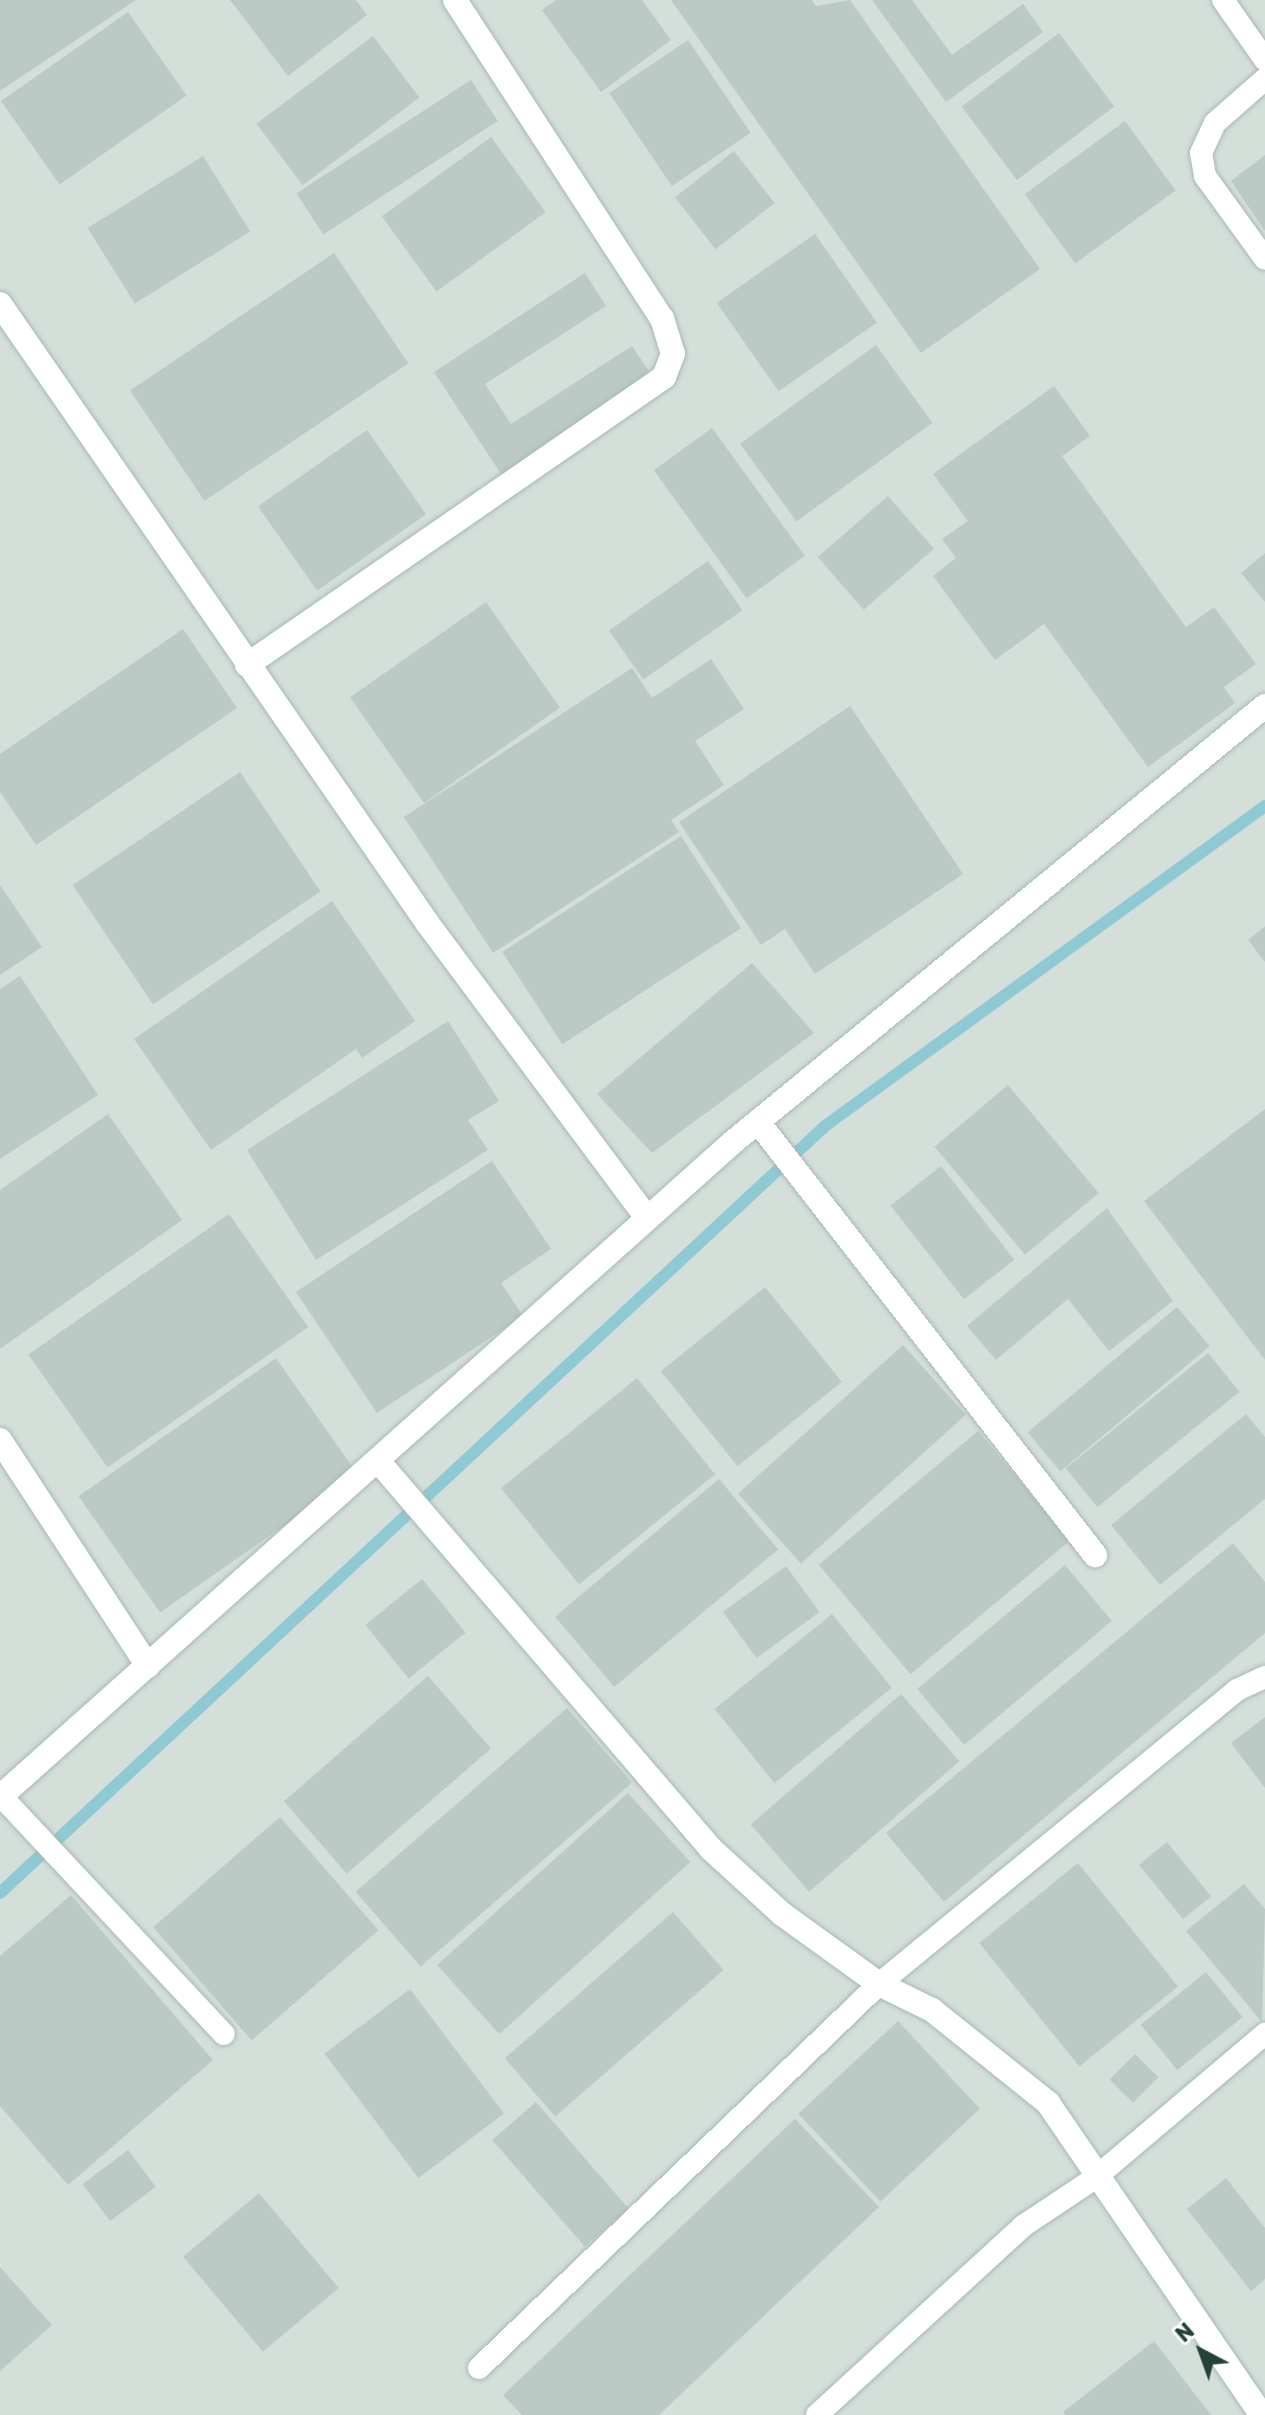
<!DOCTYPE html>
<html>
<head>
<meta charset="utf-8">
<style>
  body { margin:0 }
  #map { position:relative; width:1265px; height:2415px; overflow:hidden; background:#e6efeb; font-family:Rubik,sans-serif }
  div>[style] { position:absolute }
  .built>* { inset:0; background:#d4dfda; transform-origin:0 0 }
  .stream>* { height:12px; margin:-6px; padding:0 6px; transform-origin:6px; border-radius:6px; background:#8ec9d4 }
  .building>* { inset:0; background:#bbcac4; transform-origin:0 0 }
  .roads { filter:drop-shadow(0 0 2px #a8b8b2) drop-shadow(0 0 2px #a8b8b2) }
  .service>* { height:22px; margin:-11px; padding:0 11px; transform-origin:11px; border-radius:11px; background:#fff }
  .minor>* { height:24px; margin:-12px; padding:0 12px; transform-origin:12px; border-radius:12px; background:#fff }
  span { translate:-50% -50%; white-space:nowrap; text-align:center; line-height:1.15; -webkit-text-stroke:7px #f7fbf9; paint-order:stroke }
  .north { position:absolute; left:1161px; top:2311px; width:80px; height:80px; -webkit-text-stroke:6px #f7fbf9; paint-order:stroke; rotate:319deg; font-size:22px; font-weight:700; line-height:32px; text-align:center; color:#24423a }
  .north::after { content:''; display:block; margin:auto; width:28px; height:36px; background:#24423a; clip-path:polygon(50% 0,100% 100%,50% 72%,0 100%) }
</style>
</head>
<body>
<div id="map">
  <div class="built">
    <i style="left:0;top:0;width:1265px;height:2415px"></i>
  </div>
  <div class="stream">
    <i style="left:0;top:1893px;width:1126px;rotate:-42.91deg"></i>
    <i style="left:825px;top:1126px;width:544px;rotate:-36.03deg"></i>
  </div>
  <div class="building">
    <i style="clip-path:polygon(0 0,136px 0,0 91px)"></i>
    <i style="clip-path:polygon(230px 0,356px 0,367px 15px,288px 76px)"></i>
    <i style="clip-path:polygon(556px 0,642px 0,671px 40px,601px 92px,542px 10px)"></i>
    <i style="clip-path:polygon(671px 0,812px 0,816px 6px,850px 0,1040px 269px,921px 353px)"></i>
    <i style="clip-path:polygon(872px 0,912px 0,952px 55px,1023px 4px,1043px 32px,946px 102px)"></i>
    <i style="left:128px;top:12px;width:102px;height:155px;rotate:55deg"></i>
    <i style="left:1059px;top:33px;width:92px;height:122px;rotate:53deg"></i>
    <i style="left:373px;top:36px;width:77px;height:146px;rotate:53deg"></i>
    <i style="left:688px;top:40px;width:112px;height:95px;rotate:56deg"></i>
    <i style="left:471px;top:80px;width:49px;height:208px;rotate:57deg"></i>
    <i style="left:1125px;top:121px;width:86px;height:124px;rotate:54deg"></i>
    <i style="left:491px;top:137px;width:93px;height:135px;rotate:54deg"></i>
    <i style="left:734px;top:151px;width:66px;height:75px;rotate:52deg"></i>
    <i style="clip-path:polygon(1265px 155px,1265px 231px,1231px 181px)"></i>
    <i style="left:203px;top:156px;width:89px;height:136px;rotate:58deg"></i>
    <i style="left:815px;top:234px;width:108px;height:120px;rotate:55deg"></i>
    <i style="left:334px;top:253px;width:133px;height:246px;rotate:56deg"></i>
    <i style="clip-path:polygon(585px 273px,606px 306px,485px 384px,511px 424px,632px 346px,654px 379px,503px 477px,434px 372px)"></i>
    <i style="left:876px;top:345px;width:96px;height:168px;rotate:54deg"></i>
    <i style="clip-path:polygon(1054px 386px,1090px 436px,1062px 456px,1186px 627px,1214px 607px,1256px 664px,1224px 687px,1235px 703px,1148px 767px,1044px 624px,995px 660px,933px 576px,956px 558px,942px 539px,968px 521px,933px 474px)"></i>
    <i style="left:712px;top:428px;width:158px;height:72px;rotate:54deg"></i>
    <i style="left:367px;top:430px;width:103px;height:133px;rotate:55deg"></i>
    <i style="left:888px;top:496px;width:70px;height:93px;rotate:49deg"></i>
    <i style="clip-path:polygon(1265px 553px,1265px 602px,1241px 573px)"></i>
    <i style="left:708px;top:561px;width:60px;height:121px;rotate:55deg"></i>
    <i style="left:486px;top:602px;width:129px;height:166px;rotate:55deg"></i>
    <i style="clip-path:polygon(183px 629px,237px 708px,36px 845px,0 792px,0 754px)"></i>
    <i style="clip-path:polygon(711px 659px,744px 709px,695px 741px,724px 785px,671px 820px,679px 832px,493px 953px,404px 817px,632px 668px,652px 698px)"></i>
    <i style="clip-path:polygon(850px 706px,963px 874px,815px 974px,785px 929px,761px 945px,679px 822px)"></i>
    <i style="left:240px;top:772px;width:144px;height:202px;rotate:56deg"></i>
    <i style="left:681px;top:836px;width:110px;height:213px;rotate:57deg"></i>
    <i style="clip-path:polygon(0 885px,42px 947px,0 975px)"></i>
    <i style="clip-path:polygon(332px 901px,415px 1021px,362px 1058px,356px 1049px,211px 1150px,134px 1039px)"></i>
    <i style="clip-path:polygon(1265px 926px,1265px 962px,1248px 940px)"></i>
    <i style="clip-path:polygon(752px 963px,814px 1033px,652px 1153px,597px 1094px)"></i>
    <i style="clip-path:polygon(20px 976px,98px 1095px,0 1159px,0 989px)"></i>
    <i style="clip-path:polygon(448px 1021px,499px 1101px,468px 1120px,488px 1150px,316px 1260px,247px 1150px)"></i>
    <i style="left:1008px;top:1085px;width:141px;height:96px;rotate:50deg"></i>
    <i style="clip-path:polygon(1265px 1109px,1265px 1360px,1144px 1201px)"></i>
    <i style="clip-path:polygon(108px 1114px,182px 1220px,0 1349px,0 1190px)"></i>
    <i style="clip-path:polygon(492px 1161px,551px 1249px,501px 1283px,523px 1316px,377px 1413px,296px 1292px)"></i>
    <i style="left:941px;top:1166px;width:119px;height:64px;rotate:52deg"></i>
    <i style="clip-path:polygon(1107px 1208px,1173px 1301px,1109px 1351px,1068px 1299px,996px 1360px,967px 1326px)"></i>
    <i style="left:229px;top:1214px;width:138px;height:245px;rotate:55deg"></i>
    <i style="left:765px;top:1287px;width:122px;height:134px;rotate:51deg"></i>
    <i style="left:1177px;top:1307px;width:51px;height:195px;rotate:50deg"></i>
    <i style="left:903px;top:1345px;width:94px;height:222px;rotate:48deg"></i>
    <i style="left:1208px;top:1353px;width:50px;height:183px;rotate:51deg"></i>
    <i style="left:276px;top:1358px;width:142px;height:241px;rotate:55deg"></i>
    <i style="left:637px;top:1378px;width:124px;height:175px;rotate:51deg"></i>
    <i style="clip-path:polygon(1246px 1414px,1265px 1437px,1265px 1499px,1160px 1585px,1111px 1525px)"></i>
    <i style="left:978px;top:1431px;width:143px;height:208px;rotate:50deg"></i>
    <i style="left:719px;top:1479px;width:92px;height:214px;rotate:50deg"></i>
    <i style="clip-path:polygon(1233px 1543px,1265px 1582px,1265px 1633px,944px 1902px,886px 1833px)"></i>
    <i style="left:1065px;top:1565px;width:73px;height:193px;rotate:50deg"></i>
    <i style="left:786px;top:1566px;width:57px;height:78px;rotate:54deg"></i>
    <i style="left:422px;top:1579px;width:69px;height:73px;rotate:51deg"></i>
    <i style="left:832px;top:1614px;width:95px;height:151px;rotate:51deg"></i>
    <i style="left:428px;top:1676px;width:96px;height:191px;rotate:49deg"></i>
    <i style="left:901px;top:1694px;width:89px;height:199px;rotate:49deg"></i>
    <i style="left:567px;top:1708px;width:99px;height:280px;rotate:49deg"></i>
    <i style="clip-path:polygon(1265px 1717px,1265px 1788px,1231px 1743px)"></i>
    <i style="left:628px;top:1793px;width:93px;height:257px;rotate:48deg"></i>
    <i style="left:280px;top:1817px;width:150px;height:168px;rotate:49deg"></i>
    <i style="left:1167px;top:1842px;width:70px;height:36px;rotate:51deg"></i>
    <i style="left:1078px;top:1863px;width:159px;height:127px;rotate:51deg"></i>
    <i style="clip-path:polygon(1244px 1884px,1265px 1909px,1262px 2022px,1186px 1931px)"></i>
    <i style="clip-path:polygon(71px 1895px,213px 2060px,68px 2185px,0 2106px,0 1956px)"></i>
    <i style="left:673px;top:1912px;width:77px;height:223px;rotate:49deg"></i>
    <i style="left:1206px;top:1972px;width:58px;height:84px;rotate:51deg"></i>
    <i style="left:410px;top:1989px;width:156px;height:107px;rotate:53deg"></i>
    <i style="left:898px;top:2021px;width:120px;height:136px;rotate:47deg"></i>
    <i style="left:1135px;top:2054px;width:33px;height:36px;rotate:45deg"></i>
    <i style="left:536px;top:2102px;width:141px;height:58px;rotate:49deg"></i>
    <i style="clip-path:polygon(795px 2119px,879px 2207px,659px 2415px,522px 2415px,503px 2395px)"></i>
    <i style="left:128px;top:2150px;width:46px;height:57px;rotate:53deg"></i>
    <i style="clip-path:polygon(1226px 2178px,1265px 2228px,1265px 2279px,1251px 2291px,1187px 2209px)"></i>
    <i style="left:259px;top:2193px;width:124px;height:99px;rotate:50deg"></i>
    <i style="clip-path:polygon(0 2267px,52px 2325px,0 2371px)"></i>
    <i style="clip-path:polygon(1154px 2341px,1211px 2415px,1066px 2415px,1063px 2412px)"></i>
  </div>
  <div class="roads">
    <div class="service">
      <i style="left:1223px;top:0;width:73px;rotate:55deg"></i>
      <i style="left:1265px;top:79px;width:67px;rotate:138.7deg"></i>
      <i style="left:1215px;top:123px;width:33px;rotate:115deg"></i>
      <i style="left:1201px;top:153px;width:23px;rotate:80deg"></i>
      <i style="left:1205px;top:176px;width:102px;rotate:54.1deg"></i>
      <i style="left:1px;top:1796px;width:326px;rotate:46.9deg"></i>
      <i style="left:479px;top:2368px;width:554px;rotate:-43.83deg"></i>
      <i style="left:879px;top:1984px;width:463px;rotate:-39.4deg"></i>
      <i style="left:1237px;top:1690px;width:31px;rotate:-25deg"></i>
      <i style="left:817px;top:2415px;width:280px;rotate:-42.5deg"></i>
      <i style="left:1023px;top:2226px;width:87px;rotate:-33.7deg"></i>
      <i style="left:1095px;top:2178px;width:223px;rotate:-40.3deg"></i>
    </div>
    <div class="minor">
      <i style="left:0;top:304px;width:753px;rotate:55.38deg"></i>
      <i style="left:428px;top:924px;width:365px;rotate:53.3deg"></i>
      <i style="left:247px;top:665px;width:507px;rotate:-34.63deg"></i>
      <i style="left:664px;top:377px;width:25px;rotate:-69deg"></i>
      <i style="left:673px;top:354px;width:37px;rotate:-107deg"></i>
      <i style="left:662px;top:319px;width:380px;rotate:-123deg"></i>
      <i style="left:758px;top:1122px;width:549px;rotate:52.11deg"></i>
      <i style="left:0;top:1440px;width:270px;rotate:56.8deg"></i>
      <i style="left:379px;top:1462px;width:510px;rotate:49.37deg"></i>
      <i style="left:711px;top:1849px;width:96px;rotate:42.5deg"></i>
      <i style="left:782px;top:1914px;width:120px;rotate:35.8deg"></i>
      <i style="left:879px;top:1984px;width:59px;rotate:26.1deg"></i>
      <i style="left:932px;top:2010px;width:149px;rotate:38.7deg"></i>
      <i style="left:1048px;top:2103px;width:378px;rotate:55.6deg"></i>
      <i style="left:0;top:1797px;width:983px;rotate:-41.78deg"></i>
      <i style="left:733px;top:1142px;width:688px;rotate:-39.34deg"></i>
    </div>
  </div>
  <div class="north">N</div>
</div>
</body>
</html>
